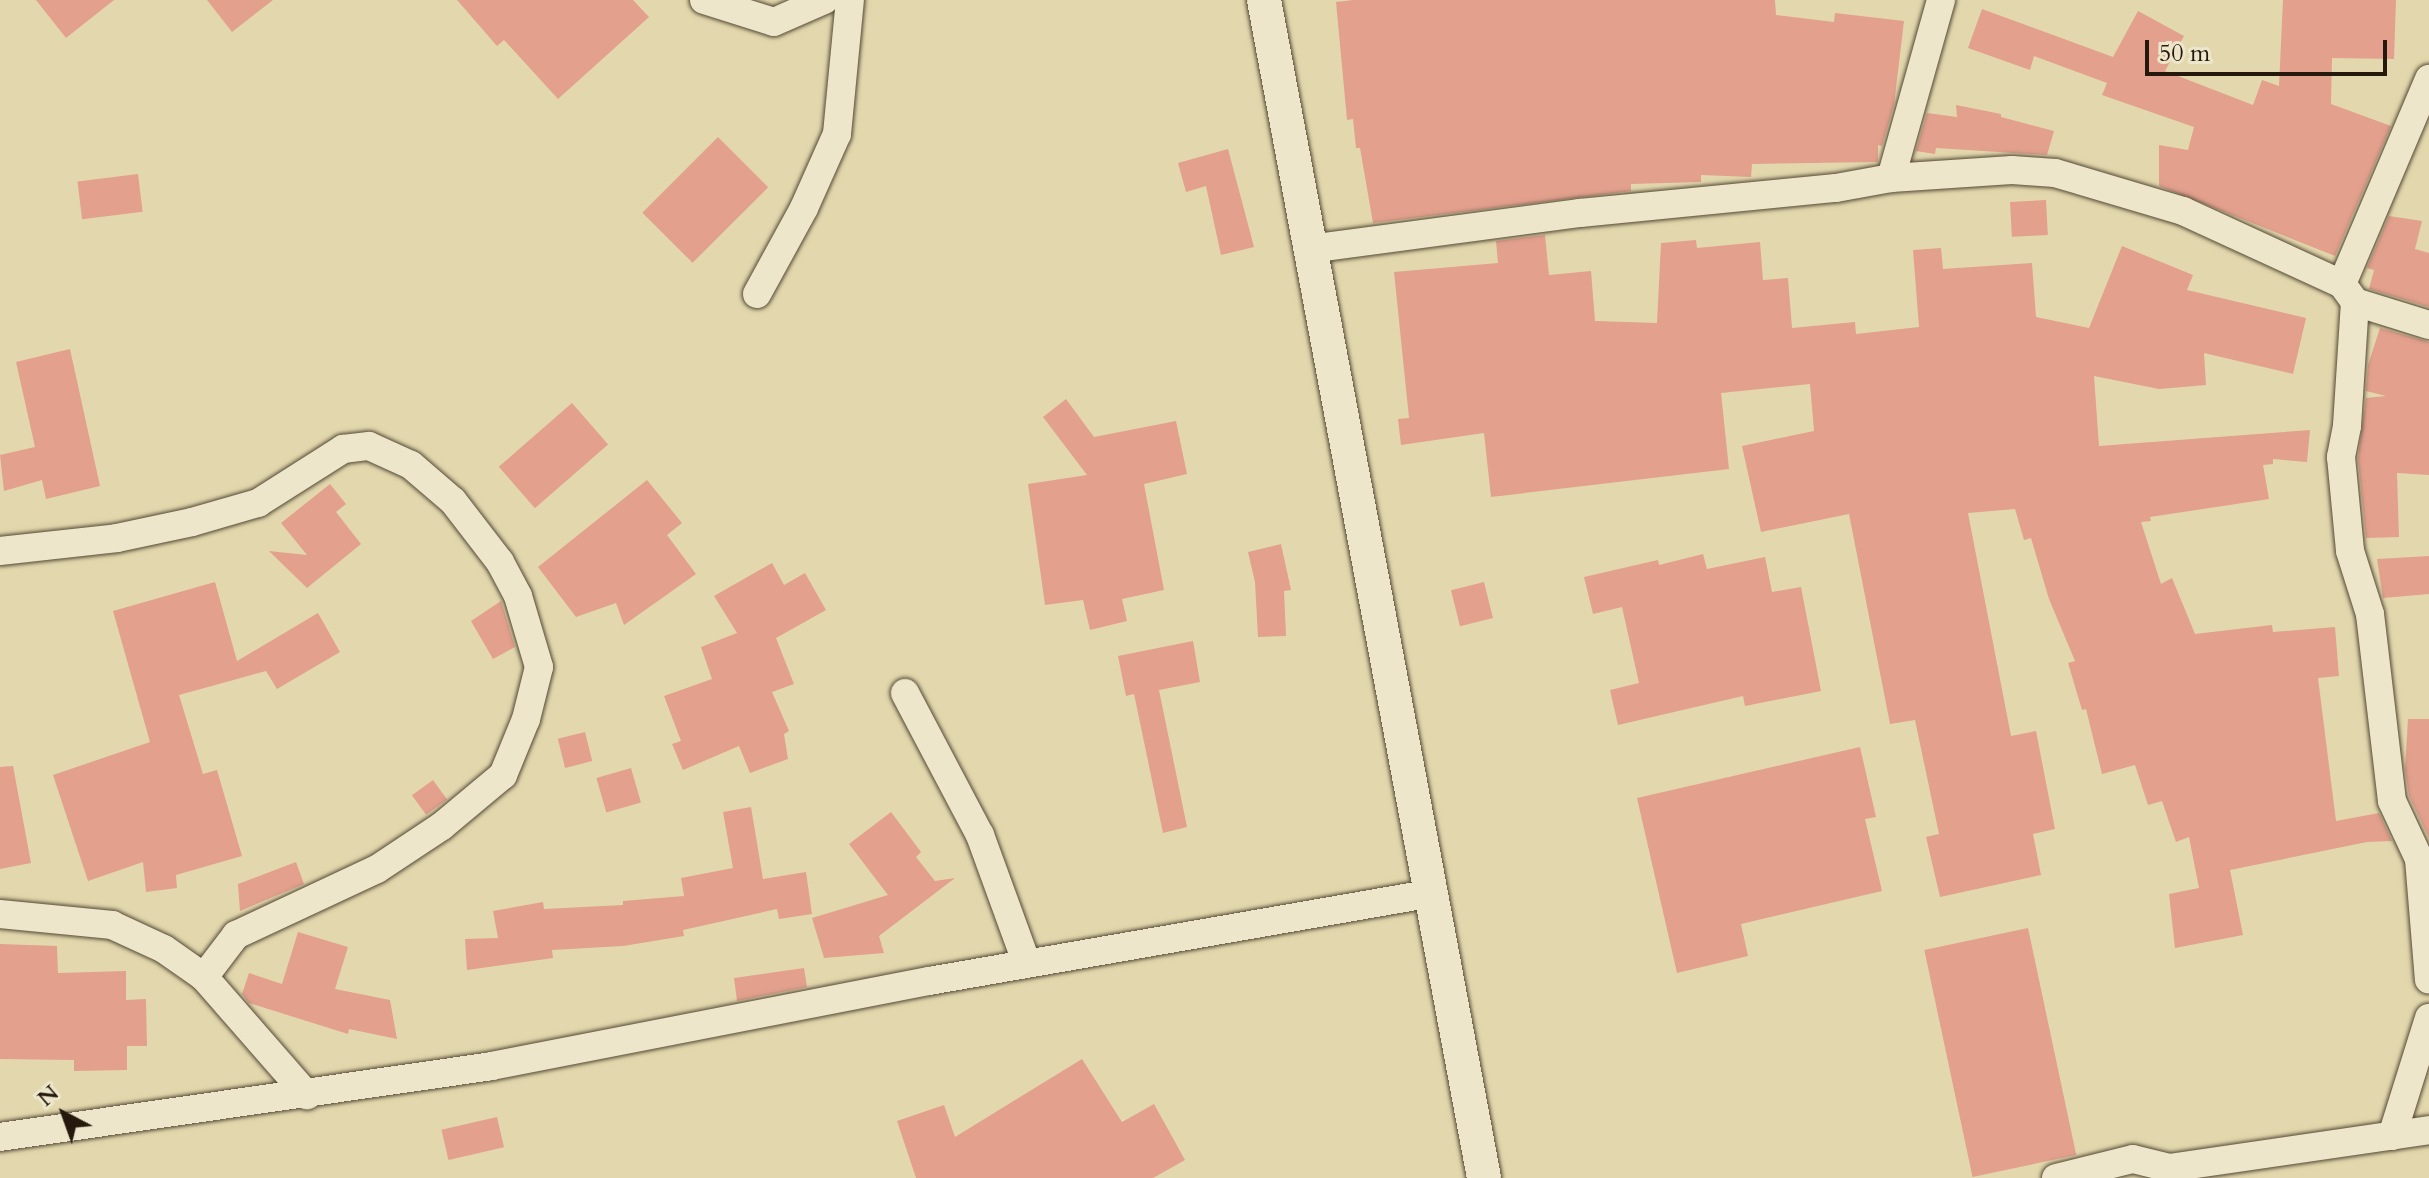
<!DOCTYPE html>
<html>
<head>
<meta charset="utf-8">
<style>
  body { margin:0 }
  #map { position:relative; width:2429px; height:1178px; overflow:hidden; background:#e3d8ad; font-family:Cardo,serif }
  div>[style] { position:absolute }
  .building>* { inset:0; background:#e2a08d; transform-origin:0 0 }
  .roads { filter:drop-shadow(0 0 2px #544936) drop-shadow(0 0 2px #544936) }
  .minor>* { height:28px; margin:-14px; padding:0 14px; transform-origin:14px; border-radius:14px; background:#ede6ca }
  .tertiary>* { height:34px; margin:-17px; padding:0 17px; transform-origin:17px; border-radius:17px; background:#ede6ca }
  span { translate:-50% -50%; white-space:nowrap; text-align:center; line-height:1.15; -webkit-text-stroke:8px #ede6ca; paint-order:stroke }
  .north { position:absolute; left:24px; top:1074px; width:80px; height:80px; -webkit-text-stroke:6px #ede6ca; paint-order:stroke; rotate:319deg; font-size:22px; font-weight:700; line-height:32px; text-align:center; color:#25190e }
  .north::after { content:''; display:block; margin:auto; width:28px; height:36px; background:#25190e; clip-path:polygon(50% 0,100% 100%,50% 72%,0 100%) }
  .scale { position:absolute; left:2145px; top:40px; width:242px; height:36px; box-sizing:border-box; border:4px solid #25190e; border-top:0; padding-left:10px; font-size:24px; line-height:28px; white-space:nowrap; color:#25190e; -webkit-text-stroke:6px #ede6ca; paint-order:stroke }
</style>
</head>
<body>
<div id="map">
  <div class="building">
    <i style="clip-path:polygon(36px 0,114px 0,66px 38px)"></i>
    <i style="clip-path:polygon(207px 0,273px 0,232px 32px)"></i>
    <i style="clip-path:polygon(457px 0,633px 0,649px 17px,558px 99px,504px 40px,497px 46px)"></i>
    <i style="clip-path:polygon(1353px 0,1775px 0,1776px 15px,1834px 22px,1835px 13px,1904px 21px,1894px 105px,1882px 146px,1878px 145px,1878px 162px,1752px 164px,1751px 177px,1701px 175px,1701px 182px,1631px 184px,1631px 191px,1373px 223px,1360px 148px,1356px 148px,1353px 119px,1347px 120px,1336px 2px)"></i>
    <i style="clip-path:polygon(2283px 0,2396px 0,2394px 59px,2332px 58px,2331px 104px,2391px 126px,2335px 256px,2159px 186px,2159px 145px,2188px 150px,2194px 127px,2102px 95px,2107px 83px,2034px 56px,2030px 70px,1968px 48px,1982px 9px,2113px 57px,2138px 11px,2184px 36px,2165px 71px,2253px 105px,2262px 80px,2279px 86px)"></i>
    <i style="clip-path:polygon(1956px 105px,2001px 114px,2001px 117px,2054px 131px,2047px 155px,1936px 148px,1935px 154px,1916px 151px,1927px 113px,1957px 117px)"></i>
    <i style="left:718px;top:137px;width:71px;height:107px;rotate:45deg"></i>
    <i style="clip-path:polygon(1228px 149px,1254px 247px,1221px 255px,1206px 186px,1186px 192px,1178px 163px)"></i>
    <i style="left:138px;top:174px;width:38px;height:61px;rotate:83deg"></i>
    <i style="left:2046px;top:200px;width:35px;height:36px;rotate:87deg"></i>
    <i style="clip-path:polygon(2389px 216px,2422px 221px,2415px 249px,2429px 253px,2429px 307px,2369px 289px,2374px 270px,2367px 268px)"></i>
    <i style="clip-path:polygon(1545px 235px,1549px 275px,1591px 271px,1595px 321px,1657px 323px,1661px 243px,1696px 240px,1697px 248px,1760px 242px,1763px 280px,1788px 278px,1792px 328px,1855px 322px,1856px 334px,1919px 327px,1913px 250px,1941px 248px,1943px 269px,2032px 263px,2036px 317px,2089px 328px,2122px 246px,2193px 275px,2187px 290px,2306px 318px,2293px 374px,2204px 353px,2206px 385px,2159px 389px,2094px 376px,2099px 446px,2310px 430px,2307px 462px,2273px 459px,2273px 464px,2263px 465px,2269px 499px,2150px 517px,2151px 521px,2141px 522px,2161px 584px,2172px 578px,2195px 634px,2272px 625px,2273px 632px,2335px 627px,2339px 676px,2318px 678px,2336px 821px,2379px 813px,2392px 841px,2367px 842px,2230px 870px,2243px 935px,2175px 948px,2169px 894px,2199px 888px,2189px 837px,2176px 842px,2162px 801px,2148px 805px,2135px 765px,2102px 774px,2086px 709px,2082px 710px,2068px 663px,2075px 661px,2049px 599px,2031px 538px,2024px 540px,2015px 509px,1968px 513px,2011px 736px,2036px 731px,2055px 829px,2033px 834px,2041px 875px,1940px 897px,1926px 837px,1939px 834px,1915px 720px,1890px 724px,1849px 514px,1761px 532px,1742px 446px,1814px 431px,1810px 384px,1721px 393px,1729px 469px,1491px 497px,1484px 433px,1401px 445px,1398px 419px,1409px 418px,1394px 272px,1498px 263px,1496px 241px)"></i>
    <i style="clip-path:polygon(2380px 328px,2429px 342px,2429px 475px,2397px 473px,2399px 537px,2366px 538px,2358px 458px,2366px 398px,2386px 396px,2366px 391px,2368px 365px)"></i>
    <i style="clip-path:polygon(70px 349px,100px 486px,46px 499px,42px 480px,4px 491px,0 455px,35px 447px,16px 362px)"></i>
    <i style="clip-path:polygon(1066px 399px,1094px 437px,1176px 421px,1187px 474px,1144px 484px,1164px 590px,1122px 599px,1127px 621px,1090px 630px,1083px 600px,1045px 605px,1028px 484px,1087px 475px,1043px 417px)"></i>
    <i style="left:572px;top:403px;width:55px;height:97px;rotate:49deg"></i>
    <i style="clip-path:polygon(647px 480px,682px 523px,667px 535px,696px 574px,624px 625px,616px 603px,576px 617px,538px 567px)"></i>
    <i style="clip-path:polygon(330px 484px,346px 504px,336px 512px,361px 544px,307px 588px,269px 551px,307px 555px,281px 523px)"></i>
    <i style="clip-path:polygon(1281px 544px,1291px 590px,1284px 591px,1286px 636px,1258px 637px,1255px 582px,1248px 552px)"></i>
    <i style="clip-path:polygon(1703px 554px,1707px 569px,1765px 557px,1772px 592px,1801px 587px,1821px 691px,1745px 706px,1743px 696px,1618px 725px,1610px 690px,1639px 683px,1622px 607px,1593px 614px,1584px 577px,1658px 560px,1659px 565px)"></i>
    <i style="clip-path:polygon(2429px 556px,2429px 594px,2383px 598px,2377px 559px)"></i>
    <i style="clip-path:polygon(772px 563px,784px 585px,805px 573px,826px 610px,776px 638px,794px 684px,772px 692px,789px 731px,784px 734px,788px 759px,750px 773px,739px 746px,683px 770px,672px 744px,681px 741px,664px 696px,712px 679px,701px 647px,737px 633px,714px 596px)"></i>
    <i style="clip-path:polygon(215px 582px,237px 661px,318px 613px,340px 652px,277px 689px,266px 671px,179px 695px,203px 774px,217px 770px,242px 856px,176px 875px,177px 888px,146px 892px,143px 862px,88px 881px,53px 775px,150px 742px,113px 611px)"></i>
    <i style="left:1484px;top:582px;width:37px;height:34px;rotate:76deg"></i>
    <i style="clip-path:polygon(501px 601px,515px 647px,493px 659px,471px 621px)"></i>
    <i style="clip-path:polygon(1193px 641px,1200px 682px,1159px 690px,1187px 827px,1163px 833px,1134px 694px,1126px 696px,1118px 656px)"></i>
    <i style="clip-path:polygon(2408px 719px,2429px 719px,2429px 838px,2409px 796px,2405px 769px)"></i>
    <i style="left:585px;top:732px;width:30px;height:28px;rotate:76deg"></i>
    <i style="clip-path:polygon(1860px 747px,1876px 817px,1865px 819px,1882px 891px,1741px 924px,1748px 956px,1677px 973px,1637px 798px)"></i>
    <i style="clip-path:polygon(13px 766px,31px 863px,0 869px,0 767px)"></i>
    <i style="left:631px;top:768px;width:36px;height:36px;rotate:74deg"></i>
    <i style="left:433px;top:780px;width:24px;height:26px;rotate:54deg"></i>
    <i style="clip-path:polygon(751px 807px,763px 879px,806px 872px,812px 914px,779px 919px,777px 909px,683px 930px,684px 936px,623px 946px,552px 950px,553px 958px,467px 970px,465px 939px,498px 938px,493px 911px,543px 902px,544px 909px,623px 905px,623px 901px,684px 896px,681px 878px,733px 868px,723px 812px)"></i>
    <i style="clip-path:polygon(891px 812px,921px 852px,916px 857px,935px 881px,955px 878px,879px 936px,884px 953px,824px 958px,812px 918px,888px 895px,849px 844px)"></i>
    <i style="clip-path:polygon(296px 862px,304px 884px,240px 911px,238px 884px)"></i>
    <i style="left:2028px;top:928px;width:232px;height:106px;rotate:78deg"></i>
    <i style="clip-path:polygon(298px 932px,348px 947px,335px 989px,390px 1000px,397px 1039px,349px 1029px,348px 1034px,249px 1003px,242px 994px,249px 973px,282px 984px)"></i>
    <i style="clip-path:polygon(0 944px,57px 946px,58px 973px,126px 971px,126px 1000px,146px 999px,147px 1046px,127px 1046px,127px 1070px,74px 1071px,74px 1060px,0 1059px)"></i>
    <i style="clip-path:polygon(804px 968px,807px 987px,737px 1001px,734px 978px)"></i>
    <i style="clip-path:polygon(1082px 1059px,1122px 1122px,1154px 1104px,1185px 1160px,1153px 1178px,916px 1178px,897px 1121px,944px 1105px,955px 1137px)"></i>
    <i style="left:497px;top:1117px;width:31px;height:57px;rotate:77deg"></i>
  </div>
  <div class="roads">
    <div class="minor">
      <i style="left:704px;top:0;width:73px;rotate:17.4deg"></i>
      <i style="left:774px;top:22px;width:55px;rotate:-23.7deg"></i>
      <i style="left:1891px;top:178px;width:185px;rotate:-74.3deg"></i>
      <i style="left:1309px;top:249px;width:273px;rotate:-7.6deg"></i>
      <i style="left:1580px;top:213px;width:257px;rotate:-5.6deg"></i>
      <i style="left:1836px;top:188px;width:56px;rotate:-10.3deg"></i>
      <i style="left:1891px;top:178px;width:121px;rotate:-3.8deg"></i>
      <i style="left:2012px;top:170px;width:43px;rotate:4deg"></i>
      <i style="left:2055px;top:173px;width:134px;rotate:16.5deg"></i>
      <i style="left:2183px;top:211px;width:175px;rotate:24.7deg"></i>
      <i style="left:2342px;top:284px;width:22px;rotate:54deg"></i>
      <i style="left:2355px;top:302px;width:77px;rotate:17.3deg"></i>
      <i style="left:2342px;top:284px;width:223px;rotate:-67deg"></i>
      <i style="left:757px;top:294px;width:98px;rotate:-61.3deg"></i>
      <i style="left:804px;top:208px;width:81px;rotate:-66deg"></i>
      <i style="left:837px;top:134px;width:135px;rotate:-84.5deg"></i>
      <i style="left:2355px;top:302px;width:124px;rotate:93.7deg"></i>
      <i style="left:2347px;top:426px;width:32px;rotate:101deg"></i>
      <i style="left:2341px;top:457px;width:94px;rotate:84.5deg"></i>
      <i style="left:2350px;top:551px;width:66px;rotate:72.4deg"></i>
      <i style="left:2370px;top:614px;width:188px;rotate:83.3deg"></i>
      <i style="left:2392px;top:801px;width:64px;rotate:65deg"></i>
      <i style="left:2419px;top:859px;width:121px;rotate:85.3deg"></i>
      <i style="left:0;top:551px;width:118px;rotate:-6.3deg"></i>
      <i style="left:117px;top:538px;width:77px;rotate:-12deg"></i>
      <i style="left:192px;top:522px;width:69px;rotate:-16.1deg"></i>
      <i style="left:258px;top:503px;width:101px;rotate:-32.4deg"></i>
      <i style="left:343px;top:449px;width:26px;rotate:-7deg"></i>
      <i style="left:369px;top:446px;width:46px;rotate:24.3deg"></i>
      <i style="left:411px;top:465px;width:55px;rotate:40.6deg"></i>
      <i style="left:453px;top:501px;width:77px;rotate:52.4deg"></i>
      <i style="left:500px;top:562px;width:38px;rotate:62deg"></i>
      <i style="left:518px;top:596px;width:74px;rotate:73.5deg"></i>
      <i style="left:539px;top:667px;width:54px;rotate:104deg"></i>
      <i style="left:526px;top:719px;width:61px;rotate:112.3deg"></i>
      <i style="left:503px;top:775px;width:80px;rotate:140.1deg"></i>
      <i style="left:442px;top:826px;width:78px;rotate:146.5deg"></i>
      <i style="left:377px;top:869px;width:156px;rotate:154.9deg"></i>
      <i style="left:236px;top:935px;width:53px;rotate:127.3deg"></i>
      <i style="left:905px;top:693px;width:161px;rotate:62.2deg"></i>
      <i style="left:980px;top:835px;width:137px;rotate:70deg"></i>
      <i style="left:0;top:914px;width:113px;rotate:5.6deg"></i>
      <i style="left:112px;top:925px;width:57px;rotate:24.8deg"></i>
      <i style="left:164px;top:949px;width:49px;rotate:35deg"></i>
      <i style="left:204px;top:977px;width:157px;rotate:48.9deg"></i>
      <i style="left:2392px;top:1136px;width:124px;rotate:-72.6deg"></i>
      <i style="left:0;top:1137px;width:496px;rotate:-8.2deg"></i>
      <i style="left:491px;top:1066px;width:446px;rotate:-11deg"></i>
      <i style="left:929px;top:981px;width:512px;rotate:-9.9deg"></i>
      <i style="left:2056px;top:1178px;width:79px;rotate:-13.9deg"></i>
      <i style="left:2133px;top:1159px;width:37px;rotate:14deg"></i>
      <i style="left:2169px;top:1168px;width:263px;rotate:-8.3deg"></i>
    </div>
    <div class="tertiary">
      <i style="left:1264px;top:0;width:1198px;rotate:79.42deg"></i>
    </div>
  </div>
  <div class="north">N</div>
  <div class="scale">50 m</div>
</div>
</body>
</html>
